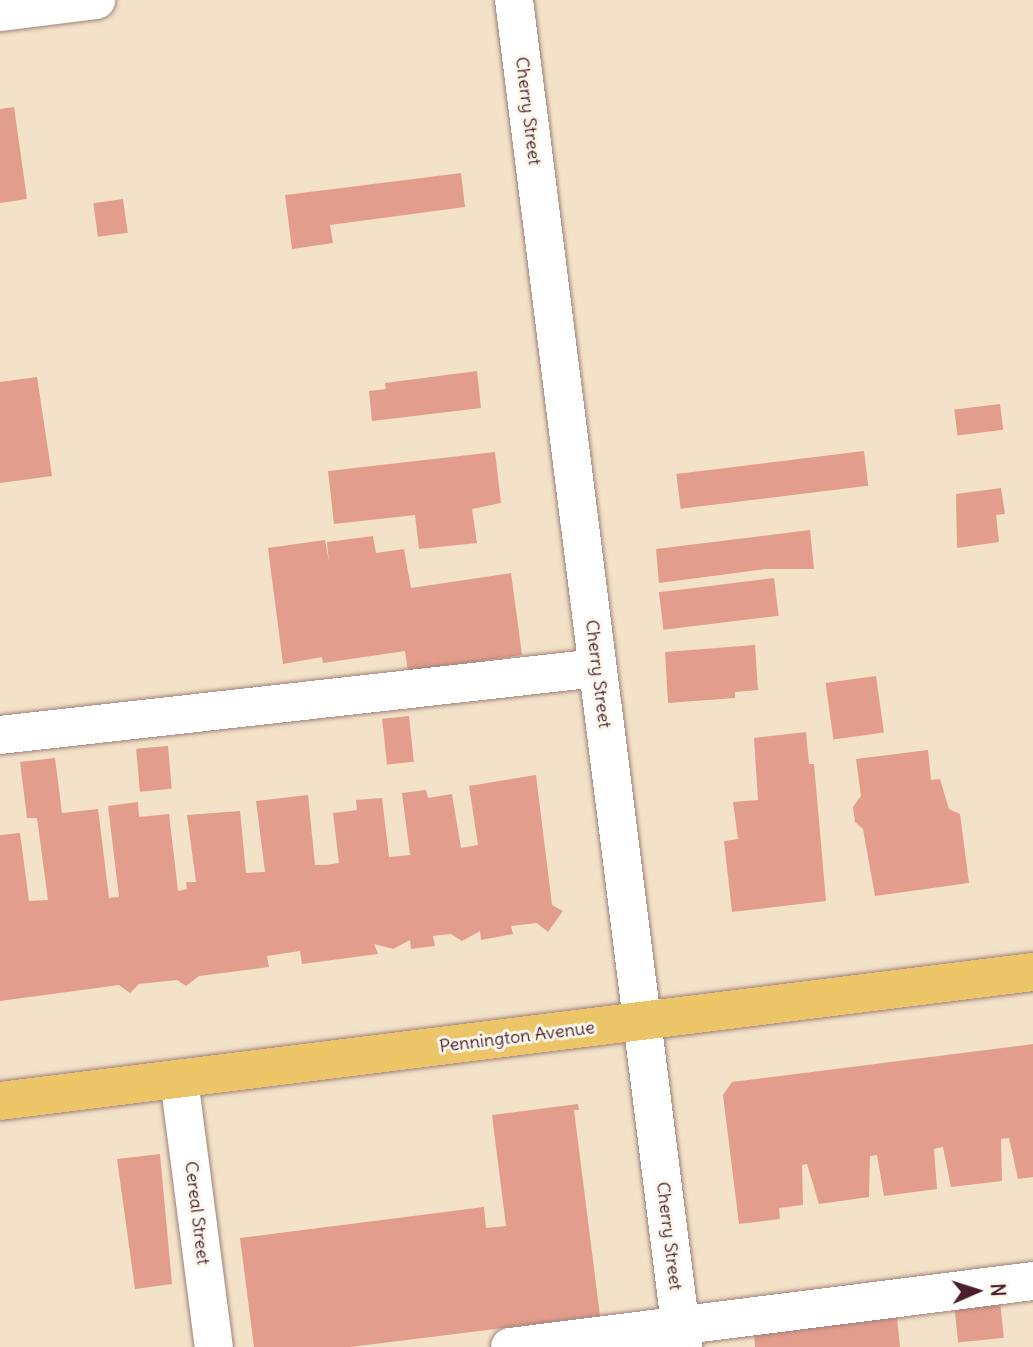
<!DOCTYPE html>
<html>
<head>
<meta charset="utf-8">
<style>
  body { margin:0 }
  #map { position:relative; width:1033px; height:1347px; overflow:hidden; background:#f4e2c8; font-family:Delius,sans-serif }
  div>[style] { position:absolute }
  .building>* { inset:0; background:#e39d8d; transform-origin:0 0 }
  .roads { filter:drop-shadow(0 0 2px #9f807a) drop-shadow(0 0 2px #9f807a) }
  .minor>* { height:38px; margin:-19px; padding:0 19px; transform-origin:19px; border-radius:19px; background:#fff }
  .major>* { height:38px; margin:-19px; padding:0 19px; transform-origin:19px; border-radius:19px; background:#edc569 }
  span { translate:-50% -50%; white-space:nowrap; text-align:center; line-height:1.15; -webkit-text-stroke:6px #fbf7ec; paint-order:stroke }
  .street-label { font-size:18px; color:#4a1f2b }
  .north { position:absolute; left:942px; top:1256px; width:70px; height:70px; -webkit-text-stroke:5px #fbf7ec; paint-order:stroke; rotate:87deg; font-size:19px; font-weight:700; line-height:28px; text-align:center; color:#4a1f2b }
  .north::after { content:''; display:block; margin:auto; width:24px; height:32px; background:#4a1f2b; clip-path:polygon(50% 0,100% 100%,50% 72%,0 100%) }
</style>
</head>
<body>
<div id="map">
  <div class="building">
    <i style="clip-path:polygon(14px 107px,27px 199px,0 203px,0 109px)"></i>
    <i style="clip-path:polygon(461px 173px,465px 207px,330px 225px,333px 243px,292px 249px,285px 195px)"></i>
    <i style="left:123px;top:199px;width:34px;height:30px;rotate:82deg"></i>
    <i style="clip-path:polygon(477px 371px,481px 408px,372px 421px,369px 391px,386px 389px,385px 383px)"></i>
    <i style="clip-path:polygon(37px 377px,52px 476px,0 483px,0 382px)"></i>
    <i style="left:1000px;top:404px;width:26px;height:46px;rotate:83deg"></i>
    <i style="left:864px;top:451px;width:35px;height:189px;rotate:83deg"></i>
    <i style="clip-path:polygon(495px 452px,501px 503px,472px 509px,477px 543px,419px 549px,415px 515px,334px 524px,328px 471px)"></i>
    <i style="clip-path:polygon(1001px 488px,1005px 514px,996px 515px,999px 542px,957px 548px,956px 494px)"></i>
    <i style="clip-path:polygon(810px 530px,814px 569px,765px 569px,659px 583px,656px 549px)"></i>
    <i style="clip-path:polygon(373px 536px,376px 553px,404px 549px,411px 588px,511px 573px,522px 655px,408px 672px,405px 651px,323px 663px,322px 657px,283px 664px,268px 548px,325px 540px,329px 562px,327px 542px)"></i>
    <i style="left:774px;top:578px;width:38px;height:116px;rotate:83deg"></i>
    <i style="clip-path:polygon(755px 645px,758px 690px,735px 692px,735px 698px,668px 703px,665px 652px)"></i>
    <i style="left:876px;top:676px;width:57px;height:51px;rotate:82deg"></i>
    <i style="left:409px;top:716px;width:46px;height:27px;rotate:84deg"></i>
    <i style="clip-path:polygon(806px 732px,809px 764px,814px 764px,826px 901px,732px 912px,724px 841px,738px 839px,733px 802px,758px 800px,754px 738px)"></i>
    <i style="left:168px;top:746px;width:43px;height:32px;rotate:85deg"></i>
    <i style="clip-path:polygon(928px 750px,931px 780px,940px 779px,949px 809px,960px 814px,969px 883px,875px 896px,863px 829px,855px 822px,853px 807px,861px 796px,856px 759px)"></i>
    <i style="clip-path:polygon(55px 758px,62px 813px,98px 809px,109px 898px,119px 897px,108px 806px,138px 802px,139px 817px,169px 814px,178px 891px,187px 889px,186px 882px,196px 882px,187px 815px,240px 811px,246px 873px,265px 872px,256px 801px,308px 795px,315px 865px,326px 865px,339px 863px,333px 813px,357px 810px,356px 800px,382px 798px,389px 857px,410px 855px,402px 793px,426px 790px,428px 798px,452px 794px,461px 848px,478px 845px,469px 786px,536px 775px,552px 905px,563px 911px,548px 932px,537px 923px,511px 926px,513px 934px,481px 940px,480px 931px,462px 941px,451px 934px,433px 936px,435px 946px,411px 949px,410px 940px,393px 949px,374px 944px,378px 954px,302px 964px,300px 951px,267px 956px,269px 967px,199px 976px,186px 986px,177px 980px,139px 984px,130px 993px,119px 985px,0 1001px,0 835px,20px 833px,29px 901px,48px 900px,37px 818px,27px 818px,20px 762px)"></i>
    <i style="clip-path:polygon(1033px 1044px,1033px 1177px,1018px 1179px,1009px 1138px,1001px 1139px,1002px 1181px,951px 1187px,943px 1147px,934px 1149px,937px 1189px,884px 1196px,877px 1155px,870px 1156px,869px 1197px,819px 1204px,807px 1164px,802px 1165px,803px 1205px,779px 1208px,780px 1219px,739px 1224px,723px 1095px,732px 1082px)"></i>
    <i style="clip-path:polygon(578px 1104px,579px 1110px,574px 1110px,600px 1316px,350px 1347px,254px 1347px,240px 1238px,484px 1207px,486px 1228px,506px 1226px,492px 1115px)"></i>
    <i style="clip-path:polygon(160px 1154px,172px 1284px,135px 1289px,117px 1159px)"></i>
    <i style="left:1000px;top:1301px;width:37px;height:46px;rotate:84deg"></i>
    <i style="clip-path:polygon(897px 1317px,900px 1347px,755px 1347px,754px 1331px)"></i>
  </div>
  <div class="roads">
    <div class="minor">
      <i style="left:514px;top:0;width:1358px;rotate:82.85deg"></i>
      <i style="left:0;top:12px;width:97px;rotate:-7.1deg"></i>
      <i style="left:0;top:735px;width:601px;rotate:-6.4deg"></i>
      <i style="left:179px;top:1079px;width:270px;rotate:82.6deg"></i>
      <i style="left:510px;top:1347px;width:527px;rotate:-7.19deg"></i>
    </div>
    <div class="major">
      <i style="left:0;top:1101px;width:1041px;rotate:-7.12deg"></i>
    </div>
  </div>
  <div class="street-label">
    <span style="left:528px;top:111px;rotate:83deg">Cherry Street</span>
    <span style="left:598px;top:674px;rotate:83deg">Cherry Street</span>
    <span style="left:517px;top:1037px;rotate:-7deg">Pennington Avenue</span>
    <span style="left:197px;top:1213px;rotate:83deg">Cereal Street</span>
    <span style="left:669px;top:1236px;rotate:83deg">Cherry Street</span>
  </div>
  <div class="north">N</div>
</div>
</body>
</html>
